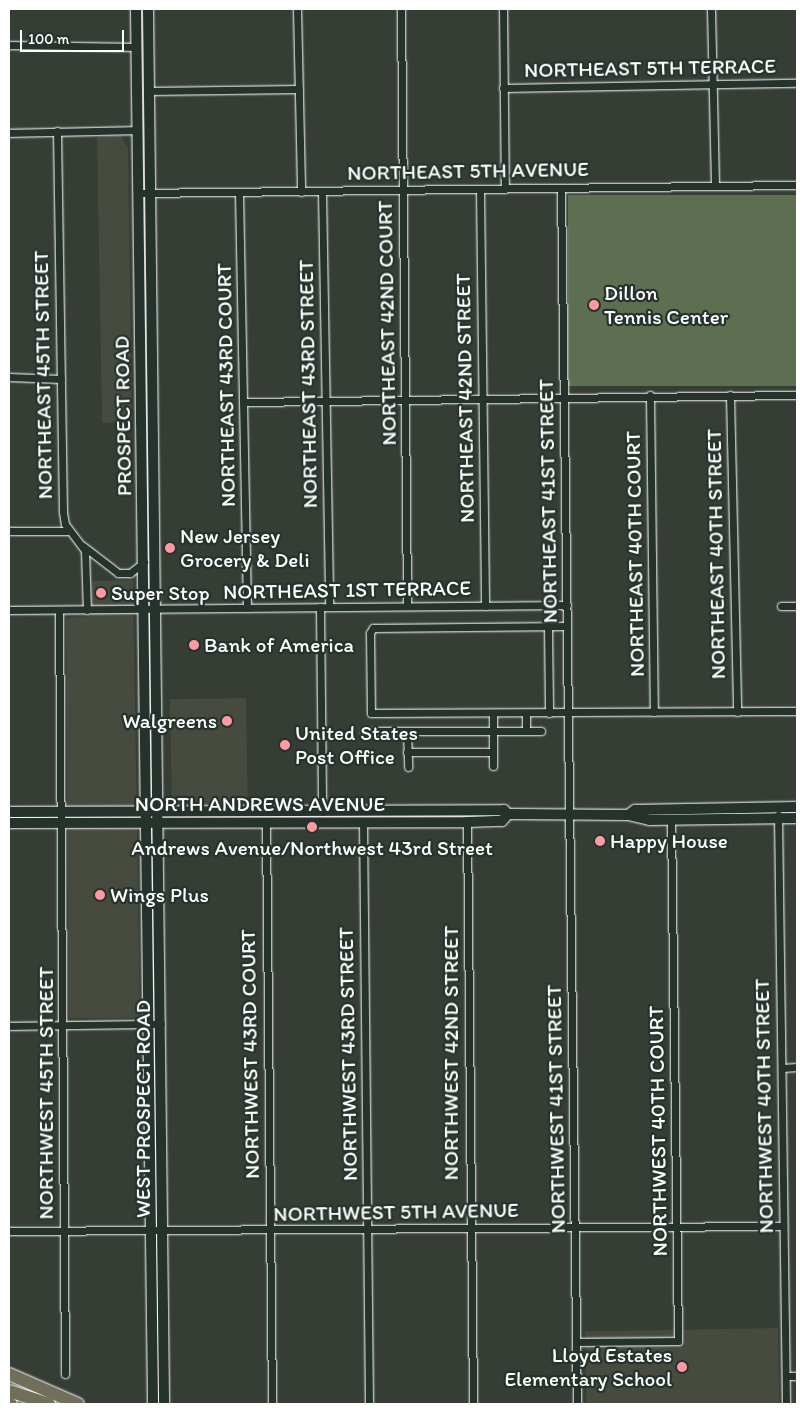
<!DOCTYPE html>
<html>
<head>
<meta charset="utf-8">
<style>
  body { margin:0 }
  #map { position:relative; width:806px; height:1413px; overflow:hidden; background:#353d35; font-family:Itim,sans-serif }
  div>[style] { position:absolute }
  .built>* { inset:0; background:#464a3f; transform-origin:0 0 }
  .green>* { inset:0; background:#5e6f51; transform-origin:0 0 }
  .roads { filter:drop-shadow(0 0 1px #fff) drop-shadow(0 0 1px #fff) }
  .street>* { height:7px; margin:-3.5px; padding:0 3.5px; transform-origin:3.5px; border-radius:3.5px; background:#26332d }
  .secondary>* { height:10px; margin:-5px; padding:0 5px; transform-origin:5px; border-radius:5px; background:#26332d }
  .highway>* { height:12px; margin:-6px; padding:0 6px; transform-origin:6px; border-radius:6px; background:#716e59 }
  .dots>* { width:14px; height:14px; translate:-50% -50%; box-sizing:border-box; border:2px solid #26332d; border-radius:50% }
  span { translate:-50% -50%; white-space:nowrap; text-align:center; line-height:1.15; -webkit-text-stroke:4.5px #26332d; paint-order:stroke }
  .street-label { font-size:21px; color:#fff }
  .poi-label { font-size:21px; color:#fff }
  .left { translate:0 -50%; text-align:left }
  .right { translate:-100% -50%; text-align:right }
  .frame { position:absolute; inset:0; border:10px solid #fff; pointer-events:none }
  .scale { position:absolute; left:20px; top:30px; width:104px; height:22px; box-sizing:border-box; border:2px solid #fff; border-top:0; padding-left:6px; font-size:15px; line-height:18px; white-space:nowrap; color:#fff; -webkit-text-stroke:4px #26332d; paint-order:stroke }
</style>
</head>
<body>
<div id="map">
  <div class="built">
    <i style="clip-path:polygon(121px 136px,128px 148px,132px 422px,102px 423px,97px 137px)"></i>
    <i style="clip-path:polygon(133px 580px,140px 1018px,69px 1018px,66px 618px,92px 616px,92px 581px)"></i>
    <i style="left:246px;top:698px;width:107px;height:76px;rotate:89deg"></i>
    <i style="left:778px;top:1328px;width:76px;height:193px;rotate:89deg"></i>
  </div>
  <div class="green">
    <i style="left:797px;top:195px;width:191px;height:229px;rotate:90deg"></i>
  </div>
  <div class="roads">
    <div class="street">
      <i style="left:297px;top:9px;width:183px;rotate:88.7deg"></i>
      <i style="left:401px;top:9px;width:597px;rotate:89.42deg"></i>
      <i style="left:503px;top:9px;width:180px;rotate:89.4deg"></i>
      <i style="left:711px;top:9px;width:176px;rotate:88.7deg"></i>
      <i style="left:9px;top:45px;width:127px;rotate:0.9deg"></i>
      <i style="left:503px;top:88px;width:294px;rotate:-1deg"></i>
      <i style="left:149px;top:91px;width:150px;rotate:-0.8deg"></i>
      <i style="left:57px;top:131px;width:381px;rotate:89.1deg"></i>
      <i style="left:63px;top:512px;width:12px;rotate:81deg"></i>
      <i style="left:65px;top:524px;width:34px;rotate:53deg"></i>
      <i style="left:85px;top:551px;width:59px;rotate:88.1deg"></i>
      <i style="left:9px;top:133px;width:129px;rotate:-1.3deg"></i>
      <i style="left:561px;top:188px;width:1216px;rotate:89.25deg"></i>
      <i style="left:480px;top:189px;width:417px;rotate:89.3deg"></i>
      <i style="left:322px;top:191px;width:416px;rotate:89deg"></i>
      <i style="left:239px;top:192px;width:416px;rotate:88.9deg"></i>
      <i style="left:139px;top:193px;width:658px;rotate:-0.7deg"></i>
      <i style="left:9px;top:377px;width:52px;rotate:2.2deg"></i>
      <i style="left:650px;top:395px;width:317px;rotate:89.3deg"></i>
      <i style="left:730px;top:395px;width:317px;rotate:88.7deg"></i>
      <i style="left:245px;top:402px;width:552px;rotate:-0.73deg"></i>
      <i style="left:9px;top:531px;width:60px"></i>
      <i style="left:83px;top:546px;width:44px;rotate:37.6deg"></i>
      <i style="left:118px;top:573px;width:12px"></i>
      <i style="left:130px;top:573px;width:18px;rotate:-38deg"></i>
      <i style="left:781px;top:606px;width:16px"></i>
      <i style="left:320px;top:607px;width:205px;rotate:89.4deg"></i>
      <i style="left:9px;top:610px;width:558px;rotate:-0.51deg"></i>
      <i style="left:59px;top:610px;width:764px;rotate:89.55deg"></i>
      <i style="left:548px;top:626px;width:87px;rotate:89.3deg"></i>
      <i style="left:567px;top:626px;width:194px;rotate:179.4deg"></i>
      <i style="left:373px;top:628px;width:6px;rotate:121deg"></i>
      <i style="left:370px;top:633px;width:80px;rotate:89.3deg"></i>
      <i style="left:371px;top:713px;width:405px;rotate:-0.3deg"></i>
      <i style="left:778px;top:711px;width:19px"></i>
      <i style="left:526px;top:713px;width:18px;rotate:90deg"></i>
      <i style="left:364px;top:731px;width:177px"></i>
      <i style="left:407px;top:731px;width:36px;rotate:88deg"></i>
      <i style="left:407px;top:752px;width:86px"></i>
      <i style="left:493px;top:752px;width:14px;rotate:90deg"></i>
      <i style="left:493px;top:752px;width:39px;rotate:-90deg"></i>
      <i style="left:778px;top:815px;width:589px;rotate:89.22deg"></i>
      <i style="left:363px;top:822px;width:582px;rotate:89.41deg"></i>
      <i style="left:467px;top:822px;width:582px;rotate:89.41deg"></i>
      <i style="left:266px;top:824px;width:580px;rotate:89.41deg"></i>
      <i style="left:9px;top:1026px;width:152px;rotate:-0.8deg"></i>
      <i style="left:782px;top:1068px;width:15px;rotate:-4deg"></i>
      <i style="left:9px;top:1231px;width:774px;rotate:-0.37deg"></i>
      <i style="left:576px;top:1342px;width:102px;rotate:-0.6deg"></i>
      <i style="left:678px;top:1341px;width:522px;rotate:-90.77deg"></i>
      <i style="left:786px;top:1376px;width:11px"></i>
    </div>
    <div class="secondary">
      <i style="left:136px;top:9px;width:1395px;rotate:89.3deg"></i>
      <i style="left:148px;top:9px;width:1395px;rotate:89.34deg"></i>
      <i style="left:9px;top:812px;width:495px;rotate:-0.2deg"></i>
      <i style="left:504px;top:810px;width:6px;rotate:45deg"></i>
      <i style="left:508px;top:814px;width:120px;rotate:0.5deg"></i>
      <i style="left:628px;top:815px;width:22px;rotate:13deg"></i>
      <i style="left:649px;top:820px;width:148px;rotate:-0.8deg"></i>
      <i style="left:628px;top:815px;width:9px;rotate:-36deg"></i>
      <i style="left:635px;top:810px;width:162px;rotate:-1.1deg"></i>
      <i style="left:9px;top:823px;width:458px;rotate:-0.1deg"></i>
      <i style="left:467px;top:822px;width:35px;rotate:-2deg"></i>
      <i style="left:502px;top:821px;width:9px;rotate:-49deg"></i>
    </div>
    <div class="highway">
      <i style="left:9px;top:1374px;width:75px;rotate:23.5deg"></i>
      <i style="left:9px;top:1391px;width:42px;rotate:18deg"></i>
      <i style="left:9px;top:1403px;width:2px;rotate:27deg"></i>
    </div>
  </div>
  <div class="dots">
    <i style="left:594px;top:305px;background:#ff9aa2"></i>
    <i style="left:170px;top:548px;background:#ff9aa2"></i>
    <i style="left:101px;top:593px;background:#ff9aa2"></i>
    <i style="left:194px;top:645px;background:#ff9aa2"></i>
    <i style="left:227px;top:721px;background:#ff9aa2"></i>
    <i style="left:285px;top:745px;background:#ff9aa2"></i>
    <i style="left:312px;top:827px;background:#ff9aa2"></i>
    <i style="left:600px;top:841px;background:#ff9aa2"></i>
    <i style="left:100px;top:895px;background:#ff9aa2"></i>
    <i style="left:682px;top:1367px;background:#ff9aa2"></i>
  </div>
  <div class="street-label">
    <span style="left:650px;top:68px;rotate:-1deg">NORTHEAST 5TH TERRACE</span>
    <span style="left:468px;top:171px;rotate:-1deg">NORTHEAST 5TH AVENUE</span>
    <span style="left:387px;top:323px;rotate:-91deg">NORTHEAST 42ND COURT</span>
    <span style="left:43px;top:375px;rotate:-91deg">NORTHEAST 45TH STREET</span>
    <span style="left:308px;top:384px;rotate:-91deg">NORTHEAST 43RD STREET</span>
    <span style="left:226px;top:385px;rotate:-91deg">NORTHEAST 43RD COURT</span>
    <span style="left:465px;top:398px;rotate:-91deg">NORTHEAST 42ND STREET</span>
    <span style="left:123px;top:416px;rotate:-91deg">PROSPECT ROAD</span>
    <span style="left:548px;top:501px;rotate:-91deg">NORTHEAST 41ST STREET</span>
    <span style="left:635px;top:554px;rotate:-91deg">NORTHEAST 40TH COURT</span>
    <span style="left:716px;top:554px;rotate:-91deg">NORTHEAST 40TH STREET</span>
    <span style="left:347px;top:590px;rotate:-1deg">NORTHEAST 1ST TERRACE</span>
    <span style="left:260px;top:804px">NORTH ANDREWS AVENUE</span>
    <span style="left:451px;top:1053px;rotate:-90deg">NORTHWEST 42ND STREET</span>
    <span style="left:250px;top:1054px;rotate:-91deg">NORTHWEST 43RD COURT</span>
    <span style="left:348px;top:1054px;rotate:-91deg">NORTHWEST 43RD STREET</span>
    <span style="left:46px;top:1093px;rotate:-90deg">NORTHWEST 45TH STREET</span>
    <span style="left:764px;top:1106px;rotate:-91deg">NORTHWEST 40TH STREET</span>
    <span style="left:143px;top:1109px;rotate:-90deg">WEST PROSPECT ROAD</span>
    <span style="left:556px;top:1109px;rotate:-91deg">NORTHWEST 41ST STREET</span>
    <span style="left:658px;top:1131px;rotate:-91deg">NORTHWEST 40TH COURT</span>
    <span style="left:396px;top:1212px;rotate:-1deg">NORTHWEST 5TH AVENUE</span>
  </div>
  <div class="poi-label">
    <span class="left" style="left:604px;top:305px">Dillon<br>Tennis Center</span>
    <span class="left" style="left:180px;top:548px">New Jersey<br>Grocery &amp; Deli</span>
    <span class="left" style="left:111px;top:593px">Super Stop</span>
    <span class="left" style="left:204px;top:645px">Bank of America</span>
    <span class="right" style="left:217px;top:721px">Walgreens</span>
    <span class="left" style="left:295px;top:745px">United States<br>Post Office</span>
    <span class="left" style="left:610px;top:841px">Happy House</span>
    <span style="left:312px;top:848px">Andrews Avenue/Northwest 43rd Street</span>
    <span class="left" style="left:110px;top:895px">Wings Plus</span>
    <span class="right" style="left:672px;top:1367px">Lloyd Estates<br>Elementary School</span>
  </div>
  <div class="frame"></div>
  <div class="scale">100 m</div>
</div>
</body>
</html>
